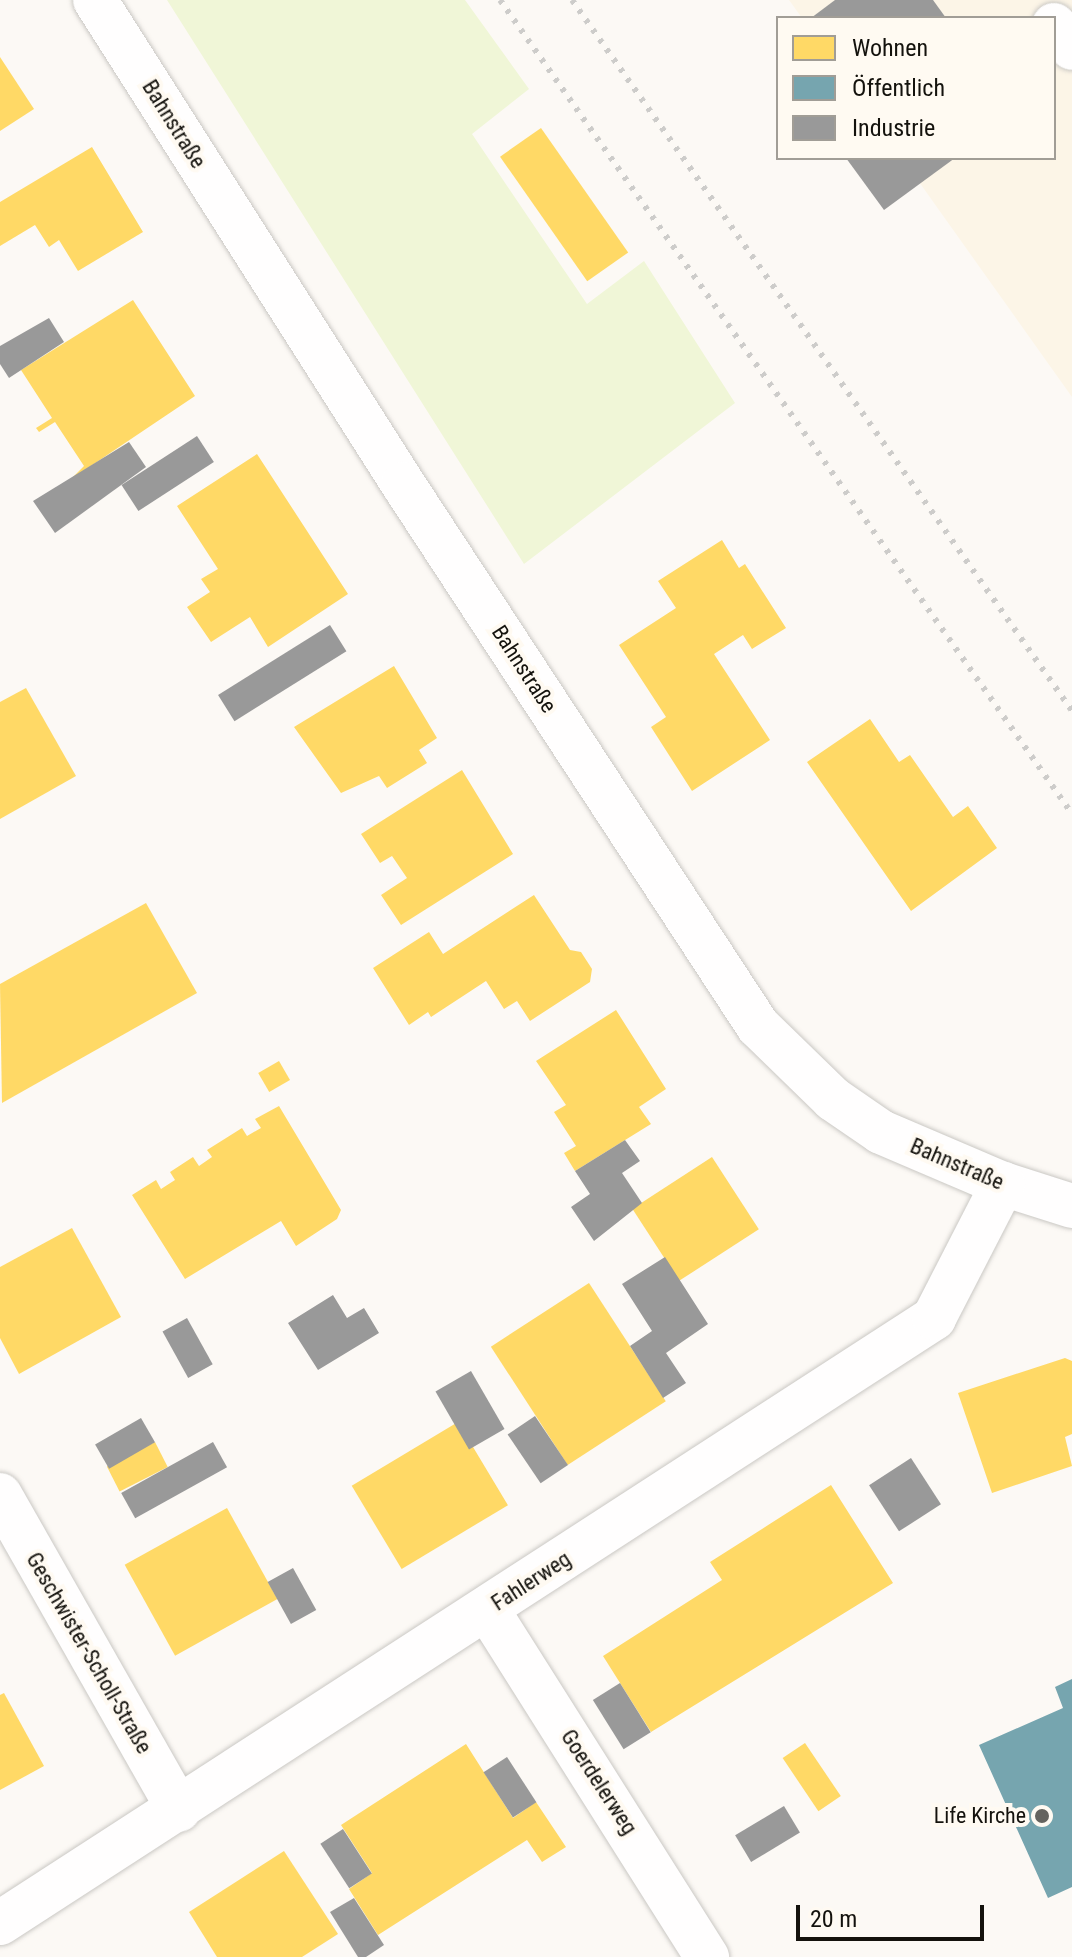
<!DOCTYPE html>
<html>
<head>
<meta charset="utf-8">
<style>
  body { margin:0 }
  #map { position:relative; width:1072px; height:1957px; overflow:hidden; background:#fcf9f5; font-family:"Roboto Condensed",sans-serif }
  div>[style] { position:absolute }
  .built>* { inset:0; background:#fcf5e7 }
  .green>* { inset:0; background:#f0f6d7 }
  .homes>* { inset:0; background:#ffd966; transform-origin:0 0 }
  .public>* { inset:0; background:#76a5af }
  .industry>* { inset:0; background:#999; transform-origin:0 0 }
  .roads { filter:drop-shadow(0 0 2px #cac8c4) drop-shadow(0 0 2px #cac8c4) }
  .street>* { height:44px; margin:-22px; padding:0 22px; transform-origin:22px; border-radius:22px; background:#fffefe }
  .rail>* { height:6px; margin-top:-3px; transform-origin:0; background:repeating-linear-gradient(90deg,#cdccca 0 4px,transparent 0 12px) }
  .dots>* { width:22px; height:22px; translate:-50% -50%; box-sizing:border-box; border:4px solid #fffaf2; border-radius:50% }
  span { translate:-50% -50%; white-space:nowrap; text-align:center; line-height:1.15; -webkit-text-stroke:8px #fffaf2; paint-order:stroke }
  .street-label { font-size:22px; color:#14120d }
  .poi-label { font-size:22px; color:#14120d }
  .right { translate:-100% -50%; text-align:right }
  .legend { position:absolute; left:776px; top:16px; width:280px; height:144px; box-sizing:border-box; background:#fffaf2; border:2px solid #a19d96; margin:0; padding:10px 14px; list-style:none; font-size:24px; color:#14120d }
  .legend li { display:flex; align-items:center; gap:16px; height:40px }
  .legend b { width:40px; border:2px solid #a19d96 }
  .scale { position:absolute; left:796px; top:1905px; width:188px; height:36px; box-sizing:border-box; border:4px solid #14120d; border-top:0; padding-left:10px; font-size:24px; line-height:28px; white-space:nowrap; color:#14120d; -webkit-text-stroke:6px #fffaf2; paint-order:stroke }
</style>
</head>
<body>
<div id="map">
  <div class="built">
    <i style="clip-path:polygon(789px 0,1072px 0,1072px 397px,902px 158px,1054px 158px,1054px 18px,802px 18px)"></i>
  </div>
  <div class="green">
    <i style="clip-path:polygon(167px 0,465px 0,529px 89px,472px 134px,587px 304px,644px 261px,735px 403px,524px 564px)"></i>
  </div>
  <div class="homes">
    <i style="clip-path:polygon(0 57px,34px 109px,0 131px)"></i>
    <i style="left:541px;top:128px;width:152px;height:50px;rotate:55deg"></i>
    <i style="clip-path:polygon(92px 147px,143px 232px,78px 271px,59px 240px,49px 247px,35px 225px,0 246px,0 202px)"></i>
    <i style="clip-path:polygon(133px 300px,195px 396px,70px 480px,84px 466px,55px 422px,39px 432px,36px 428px,52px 418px,21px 370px)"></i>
    <i style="clip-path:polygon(257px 454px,348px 594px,268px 647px,250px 617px,211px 642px,187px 607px,210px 592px,201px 579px,218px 569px,177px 506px)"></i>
    <i style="clip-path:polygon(722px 540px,739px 568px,745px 564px,786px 628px,752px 649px,743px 635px,714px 654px,770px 740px,692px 791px,651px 727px,666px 717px,619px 645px,676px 608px,658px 581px)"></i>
    <i style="clip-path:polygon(394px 666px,437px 738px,419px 750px,427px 763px,387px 788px,379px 776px,341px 793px,294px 727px)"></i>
    <i style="clip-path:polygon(26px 688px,76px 776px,0 819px,0 702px)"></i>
    <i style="clip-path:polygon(870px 719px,899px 762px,910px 755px,953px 817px,968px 806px,997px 848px,911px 911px,807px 762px)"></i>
    <i style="clip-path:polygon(462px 770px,513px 854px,401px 925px,381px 895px,407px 878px,392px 856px,380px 863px,361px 834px)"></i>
    <i style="clip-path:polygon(534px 895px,570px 950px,581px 952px,592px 969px,590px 982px,530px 1021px,517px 1001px,504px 1009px,486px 981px,431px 1017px,428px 1012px,409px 1025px,373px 968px,429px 932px,443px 954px)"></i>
    <i style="clip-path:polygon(146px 903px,197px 993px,2px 1103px,0 984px)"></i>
    <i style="clip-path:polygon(616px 1010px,666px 1089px,639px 1107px,651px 1124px,575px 1171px,564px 1153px,576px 1146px,554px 1112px,566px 1105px,536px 1061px)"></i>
    <i style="left:279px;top:1061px;width:22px;height:24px;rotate:60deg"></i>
    <i style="clip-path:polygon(279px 1106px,341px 1210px,337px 1219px,296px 1246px,281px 1221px,185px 1279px,132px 1195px,156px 1180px,161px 1189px,175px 1180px,170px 1172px,193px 1157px,199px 1166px,212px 1157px,207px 1150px,242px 1128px,247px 1136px,261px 1128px,255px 1119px)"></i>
    <i style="left:712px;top:1157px;width:86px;height:95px;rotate:57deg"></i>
    <i style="clip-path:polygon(72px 1228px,121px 1317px,19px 1374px,0 1338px,0 1267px)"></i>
    <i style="left:589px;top:1283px;width:141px;height:117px;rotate:57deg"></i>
    <i style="clip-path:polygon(1065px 1358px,1072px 1361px,1072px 1434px,1065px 1437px,1072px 1466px,992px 1493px,958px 1393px)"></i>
    <i style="left:458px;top:1422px;width:97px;height:124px;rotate:59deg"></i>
    <i style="left:155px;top:1442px;width:28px;height:54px;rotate:63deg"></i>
    <i style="clip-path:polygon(831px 1485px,893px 1583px,651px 1732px,603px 1656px,722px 1580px,710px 1562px)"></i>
    <i style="left:227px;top:1508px;width:104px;height:117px;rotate:61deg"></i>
    <i style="clip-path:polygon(4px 1693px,44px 1766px,0 1790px,0 1695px)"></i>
    <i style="left:805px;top:1743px;width:64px;height:27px;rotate:56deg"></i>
    <i style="clip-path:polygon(466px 1744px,513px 1818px,536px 1802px,566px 1847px,542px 1862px,527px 1840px,378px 1935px,349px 1889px,372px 1873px,341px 1825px)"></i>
    <i style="clip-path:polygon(284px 1851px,338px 1934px,302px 1957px,217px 1957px,189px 1912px)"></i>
  </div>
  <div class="public">
    <i style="clip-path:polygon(1072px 1679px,1072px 1887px,1048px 1898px,979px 1745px,1063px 1708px,1055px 1687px)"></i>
  </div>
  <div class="industry">
    <i style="clip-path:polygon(835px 0,933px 0,946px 18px,811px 18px)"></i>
    <i style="clip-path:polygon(846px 158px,955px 158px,884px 210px)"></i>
    <i style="clip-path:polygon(49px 318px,64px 342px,9px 378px,0 364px,0 346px)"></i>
    <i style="left:197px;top:436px;width:31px;height:90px;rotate:57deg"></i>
    <i style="clip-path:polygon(129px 442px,146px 467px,55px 533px,33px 501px)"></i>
    <i style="left:330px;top:625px;width:31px;height:132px;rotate:58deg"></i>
    <i style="clip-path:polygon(625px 1140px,640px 1161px,622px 1173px,642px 1203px,594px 1241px,571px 1207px,590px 1194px,575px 1171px)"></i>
    <i style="clip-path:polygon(665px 1257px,708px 1324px,666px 1353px,686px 1383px,663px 1398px,630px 1346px,652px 1331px,622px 1284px)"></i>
    <i style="clip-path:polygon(333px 1295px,347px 1318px,364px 1308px,379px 1333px,318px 1370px,288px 1323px)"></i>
    <i style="left:187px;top:1318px;width:53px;height:28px;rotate:61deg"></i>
    <i style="left:471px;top:1371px;width:67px;height:41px;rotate:60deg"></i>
    <i style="left:535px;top:1416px;width:59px;height:33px;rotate:56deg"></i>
    <i style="left:141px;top:1418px;width:28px;height:53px;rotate:60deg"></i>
    <i style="left:213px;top:1442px;width:29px;height:105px;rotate:61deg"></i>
    <i style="left:911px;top:1458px;width:55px;height:50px;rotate:57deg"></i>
    <i style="left:293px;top:1568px;width:48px;height:29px;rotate:61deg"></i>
    <i style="left:620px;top:1683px;width:58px;height:32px;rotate:58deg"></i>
    <i style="left:507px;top:1757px;width:54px;height:28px;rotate:57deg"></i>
    <i style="left:784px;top:1806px;width:31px;height:57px;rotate:59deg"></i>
    <i style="left:343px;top:1829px;width:53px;height:27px;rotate:57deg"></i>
    <i style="clip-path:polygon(354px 1898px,384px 1945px,366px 1957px,358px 1957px,330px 1912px)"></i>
  </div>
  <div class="roads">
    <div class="street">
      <i style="left:95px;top:0;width:574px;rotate:57.53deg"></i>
      <i style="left:403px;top:484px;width:648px;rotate:56.78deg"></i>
      <i style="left:758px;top:1026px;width:105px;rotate:44.2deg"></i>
      <i style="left:833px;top:1099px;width:58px;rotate:34.5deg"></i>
      <i style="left:881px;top:1132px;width:133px;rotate:23.1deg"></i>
      <i style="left:1003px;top:1184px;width:72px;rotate:17.7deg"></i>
      <i style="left:1054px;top:25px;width:29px;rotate:52deg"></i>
      <i style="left:0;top:1495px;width:362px;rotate:60.4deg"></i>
      <i style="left:487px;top:1609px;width:412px;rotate:57.7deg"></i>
      <i style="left:0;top:1923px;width:1113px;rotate:-32.93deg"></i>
      <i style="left:934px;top:1318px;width:151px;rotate:-62.8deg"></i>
    </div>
  </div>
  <div class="rail">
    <i style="left:500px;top:0;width:995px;rotate:54.9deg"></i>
    <i style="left:572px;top:0;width:869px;rotate:54.88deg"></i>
  </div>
  <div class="dots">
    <i style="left:1042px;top:1816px;background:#65635e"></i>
  </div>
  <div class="street-label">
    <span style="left:174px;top:124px;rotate:58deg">Bahnstraße</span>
    <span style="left:524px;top:669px;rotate:57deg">Bahnstraße</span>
    <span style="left:957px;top:1164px;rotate:23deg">Bahnstraße</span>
    <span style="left:531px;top:1581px;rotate:-33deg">Fahlerweg</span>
    <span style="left:89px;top:1653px;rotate:60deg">Geschwister-Scholl-Straße</span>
    <span style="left:599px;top:1782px;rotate:57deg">Goerdelerweg</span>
  </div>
  <div class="poi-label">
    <span class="right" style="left:1026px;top:1816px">Life Kirche</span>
  </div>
  <ul class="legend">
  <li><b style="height:22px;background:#ffd966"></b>Wohnen</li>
  <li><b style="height:22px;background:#76a5af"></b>Öffentlich</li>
  <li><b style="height:22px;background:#999"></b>Industrie</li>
  </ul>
  <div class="scale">20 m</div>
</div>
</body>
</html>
